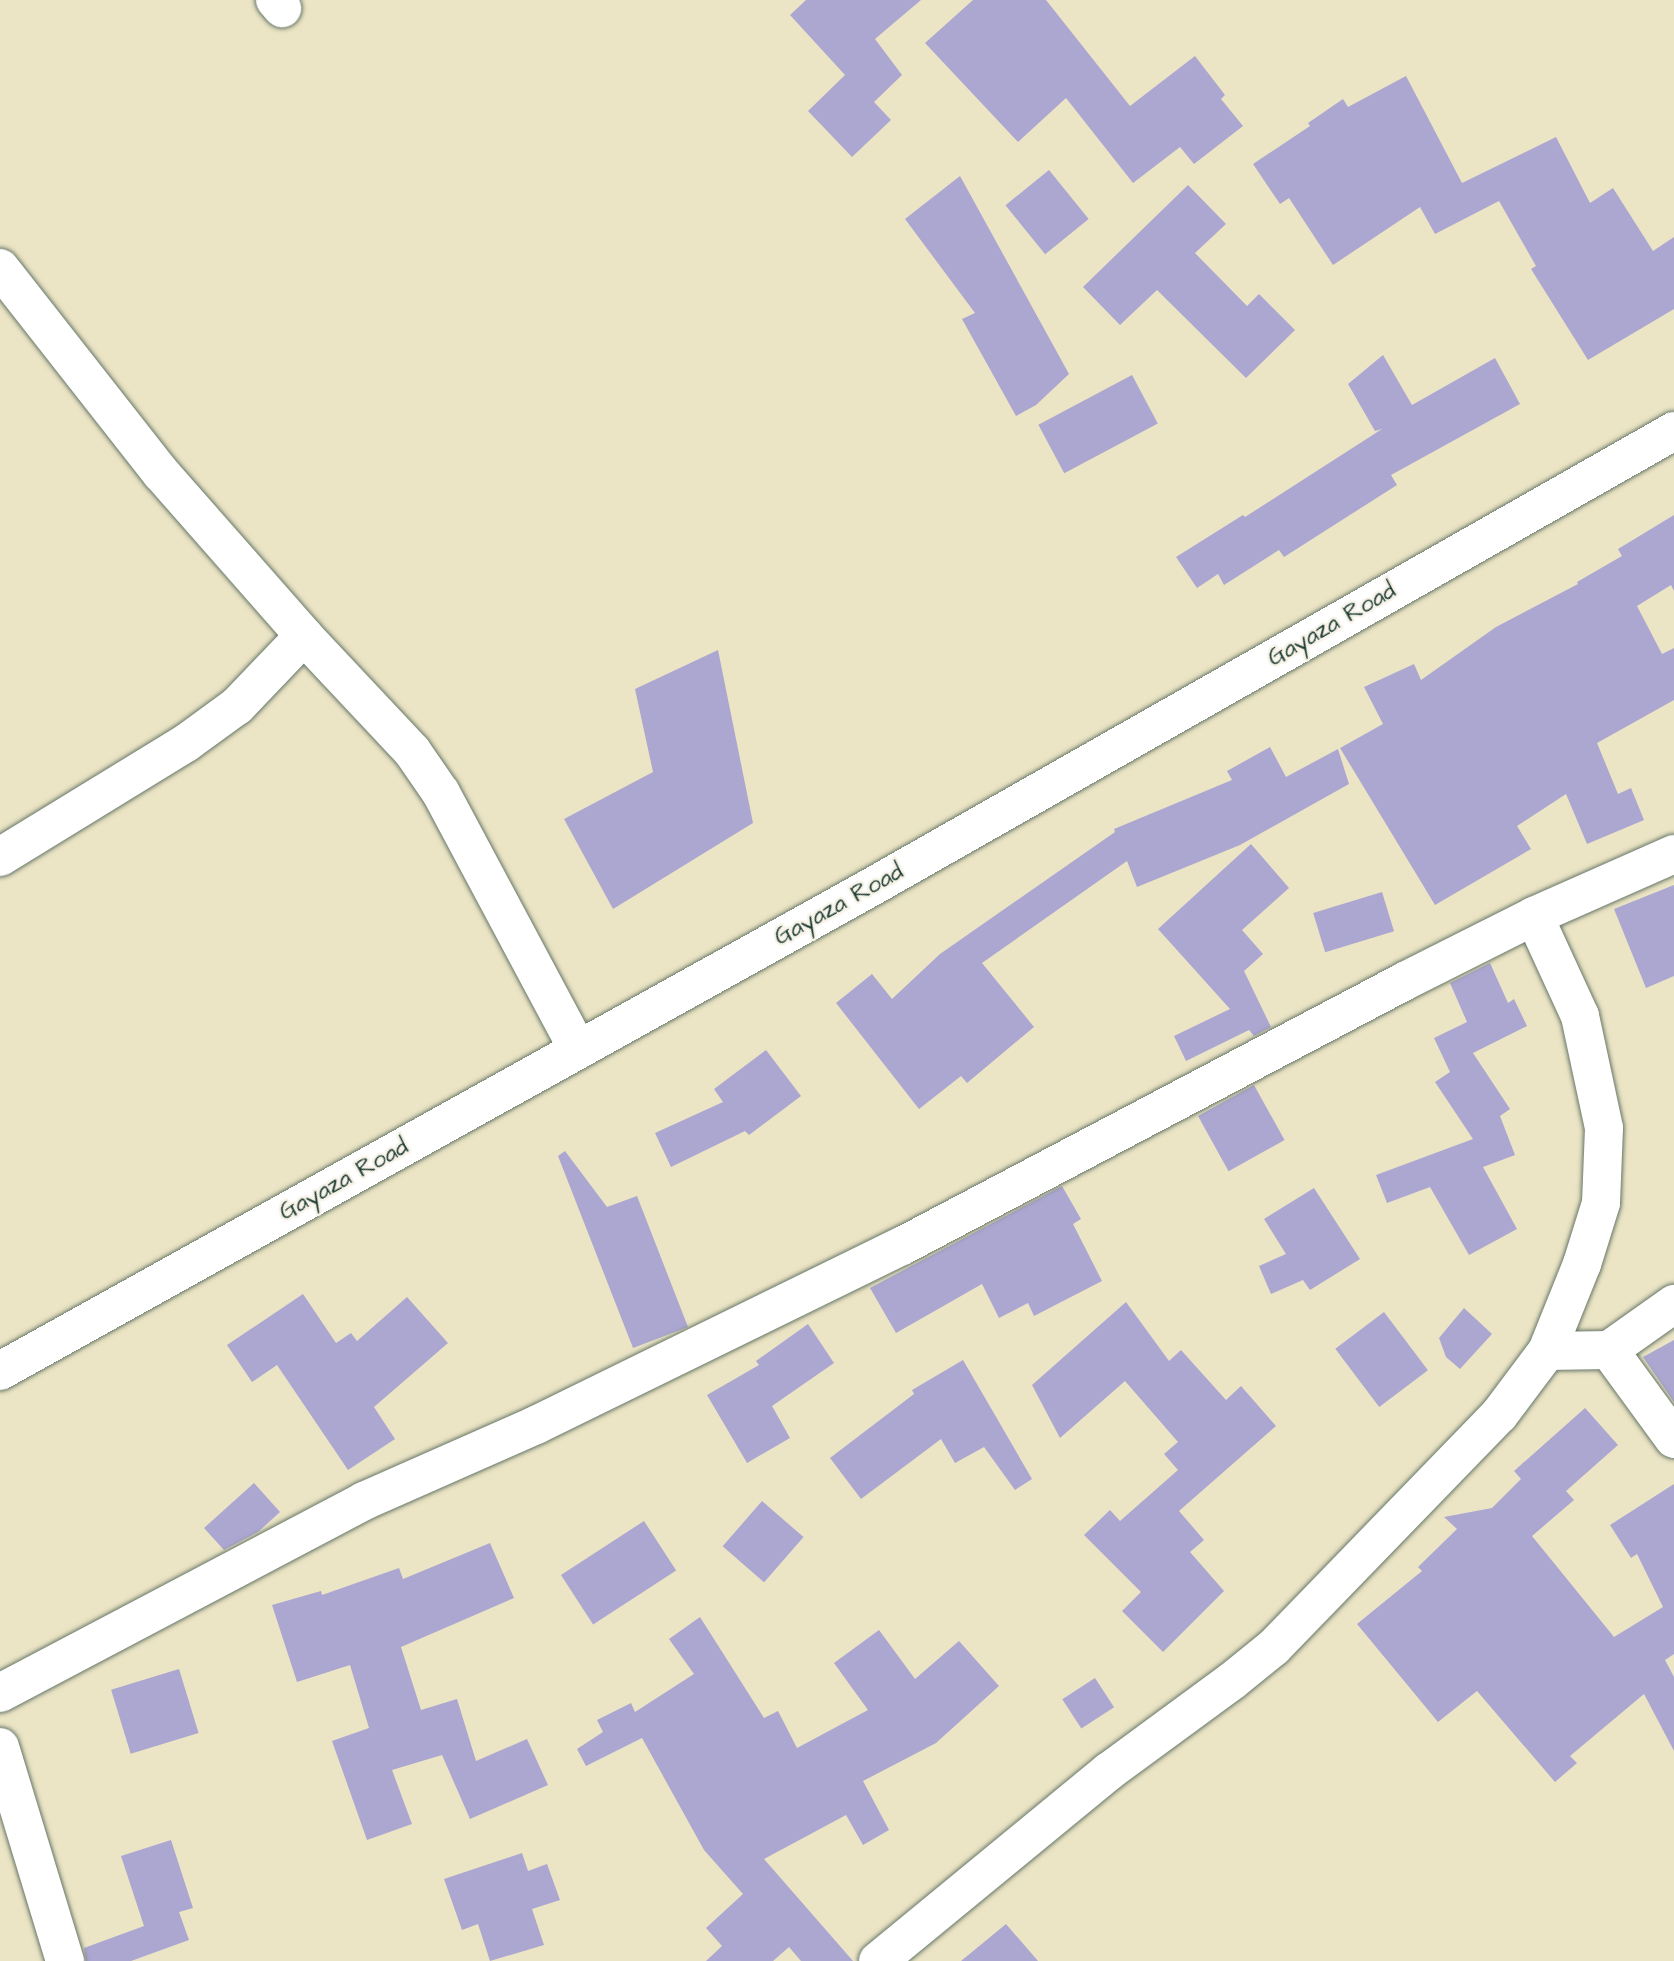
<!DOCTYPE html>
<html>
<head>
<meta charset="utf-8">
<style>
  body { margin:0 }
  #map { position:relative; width:1674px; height:1961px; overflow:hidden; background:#ebe4c5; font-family:"Architects Daughter",sans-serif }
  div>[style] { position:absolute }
  .building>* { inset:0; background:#aca7d1; transform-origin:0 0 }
  .roads { filter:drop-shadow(0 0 2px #667767) drop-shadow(0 0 2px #667767) }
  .minor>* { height:38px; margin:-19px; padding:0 19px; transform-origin:19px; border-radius:19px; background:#fff }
  .major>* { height:38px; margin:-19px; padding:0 19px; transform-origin:19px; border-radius:19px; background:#fff }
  span { translate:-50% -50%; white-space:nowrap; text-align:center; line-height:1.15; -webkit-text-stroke:5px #f7f3e8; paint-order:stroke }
  .street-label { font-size:24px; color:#1f3d34 }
</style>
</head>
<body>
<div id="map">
  <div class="building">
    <i style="clip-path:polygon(806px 0,921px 0,875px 39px,902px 75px,874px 102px,891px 120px,852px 157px,808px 111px,845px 75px,790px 15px)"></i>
    <i style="clip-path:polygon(973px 0,1046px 0,1130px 106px,1195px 56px,1225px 95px,1221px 99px,1243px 126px,1194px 164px,1180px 147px,1133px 183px,1066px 98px,1018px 142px,925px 43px)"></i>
    <i style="clip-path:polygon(1406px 76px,1462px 183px,1556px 137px,1590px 203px,1613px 188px,1653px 251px,1674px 237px,1674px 309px,1588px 360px,1531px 269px,1536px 266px,1499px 201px,1435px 234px,1420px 207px,1333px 265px,1289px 198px,1280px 204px,1253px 164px,1310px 126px,1308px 123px,1343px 99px,1348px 107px)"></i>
    <i style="left:1049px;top:170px;width:63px;height:56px;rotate:51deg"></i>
    <i style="clip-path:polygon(960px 176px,1069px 374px,1036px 405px,1016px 416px,962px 319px,975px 313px,905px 219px)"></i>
    <i style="clip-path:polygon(1188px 185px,1226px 224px,1195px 253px,1247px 306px,1259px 294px,1295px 330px,1246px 378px,1157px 290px,1120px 325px,1083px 287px)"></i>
    <i style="clip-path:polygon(1383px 355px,1412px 405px,1495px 358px,1520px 404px,1391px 475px,1397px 485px,1284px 557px,1279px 550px,1224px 585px,1218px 574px,1197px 588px,1176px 557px,1243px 515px,1245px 517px,1382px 429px,1375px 431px,1348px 384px)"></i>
    <i style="left:1132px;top:375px;width:55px;height:106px;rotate:62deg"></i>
    <i style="clip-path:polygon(1674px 515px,1674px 591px,1671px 585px,1637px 606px,1662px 654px,1674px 648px,1674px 700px,1597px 743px,1618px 794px,1631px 788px,1644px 820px,1587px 844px,1566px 794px,1517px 826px,1531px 849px,1435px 905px,1340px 748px,1383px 724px,1364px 687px,1414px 664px,1421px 680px,1496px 627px,1578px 584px,1577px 582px,1622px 556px,1618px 549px)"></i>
    <i style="clip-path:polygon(718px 650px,753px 823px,613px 909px,564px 819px,653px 772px,635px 689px)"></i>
    <i style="clip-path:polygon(1270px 747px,1286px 777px,1338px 749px,1349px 784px,1240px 845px,1137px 887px,1127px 861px,982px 963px,1034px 1027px,967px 1083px,961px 1076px,919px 1109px,836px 1003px,872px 974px,892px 999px,940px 954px,1115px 832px,1114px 829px,1232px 780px,1227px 771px)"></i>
    <i style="clip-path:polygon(1251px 844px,1289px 888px,1242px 930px,1263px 954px,1244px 971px,1271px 1027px,1254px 1036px,1249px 1030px,1186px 1061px,1174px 1036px,1230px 1009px,1158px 929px)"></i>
    <i style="clip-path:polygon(1674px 885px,1674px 976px,1646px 988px,1614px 909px)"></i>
    <i style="left:1382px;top:892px;width:41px;height:72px;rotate:73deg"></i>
    <i style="clip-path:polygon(1490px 963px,1508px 1003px,1514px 999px,1527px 1026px,1473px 1053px,1510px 1109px,1500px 1116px,1515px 1155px,1483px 1167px,1517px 1229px,1469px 1255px,1430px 1187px,1387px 1203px,1376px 1175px,1473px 1139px,1435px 1082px,1450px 1072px,1434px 1038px,1467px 1022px,1450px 983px)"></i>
    <i style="clip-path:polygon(766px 1050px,801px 1096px,749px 1135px,745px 1131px,671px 1167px,655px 1133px,723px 1102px,714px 1089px)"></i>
    <i style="left:1254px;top:1085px;width:63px;height:64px;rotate:61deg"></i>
    <i style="clip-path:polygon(565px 1151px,607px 1207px,637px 1196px,688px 1327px,633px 1348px,558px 1156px)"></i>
    <i style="clip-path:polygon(1062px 1186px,1081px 1219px,1073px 1224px,1102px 1281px,1034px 1316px,1028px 1303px,999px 1318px,982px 1284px,896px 1333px,870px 1288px)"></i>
    <i style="clip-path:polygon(1314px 1188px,1360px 1259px,1310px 1290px,1303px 1280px,1271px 1294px,1259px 1266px,1286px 1254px,1264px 1219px)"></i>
    <i style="clip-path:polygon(303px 1294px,336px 1343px,351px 1333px,357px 1341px,407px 1297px,448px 1343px,374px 1407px,395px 1439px,348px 1470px,277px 1365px,252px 1382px,227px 1345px)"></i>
    <i style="clip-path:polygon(1126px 1302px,1169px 1361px,1181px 1350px,1226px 1400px,1241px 1386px,1276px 1426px,1179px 1511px,1204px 1540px,1190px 1552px,1224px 1591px,1163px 1652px,1122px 1611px,1141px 1592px,1084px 1535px,1110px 1510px,1120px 1521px,1178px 1470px,1164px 1454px,1178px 1442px,1125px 1381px,1060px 1438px,1032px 1385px)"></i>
    <i style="clip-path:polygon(1464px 1308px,1492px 1334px,1460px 1369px,1446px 1357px,1439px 1338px)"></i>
    <i style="left:1384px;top:1312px;width:73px;height:61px;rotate:53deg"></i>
    <i style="clip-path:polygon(808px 1324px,834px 1363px,772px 1406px,790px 1438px,747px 1463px,707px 1395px,759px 1365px,756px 1361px)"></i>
    <i style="clip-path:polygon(1674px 1340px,1674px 1402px,1643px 1357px)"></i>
    <i style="clip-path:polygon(963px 1360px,1032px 1479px,1015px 1490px,984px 1447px,955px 1463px,941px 1439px,861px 1499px,830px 1458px,914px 1394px,912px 1390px)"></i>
    <i style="clip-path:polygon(1585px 1408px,1618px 1445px,1566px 1491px,1574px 1500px,1532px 1536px,1614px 1637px,1663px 1607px,1637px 1554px,1631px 1558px,1610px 1525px,1674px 1484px,1674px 1654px,1665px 1660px,1674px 1677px,1674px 1751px,1644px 1694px,1570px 1756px,1577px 1763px,1555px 1782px,1477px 1691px,1438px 1722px,1357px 1624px,1422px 1571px,1418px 1567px,1457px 1529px,1444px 1517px,1492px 1508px,1521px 1479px,1514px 1471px)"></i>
    <i style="clip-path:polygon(254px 1483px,280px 1512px,258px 1532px,224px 1550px,204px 1528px)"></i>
    <i style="left:762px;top:1501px;width:55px;height:60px;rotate:41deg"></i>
    <i style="left:644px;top:1521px;width:59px;height:99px;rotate:57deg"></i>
    <i style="clip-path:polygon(490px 1543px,514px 1598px,401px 1647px,421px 1710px,457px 1699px,476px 1761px,527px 1739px,548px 1785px,470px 1819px,442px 1755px,392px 1770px,412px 1824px,367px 1840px,332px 1741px,369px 1728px,350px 1665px,297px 1682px,272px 1605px,321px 1591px,322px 1595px,399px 1568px,403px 1579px)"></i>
    <i style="clip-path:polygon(700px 1617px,764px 1718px,778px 1711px,797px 1748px,868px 1710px,834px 1663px,879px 1630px,915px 1679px,959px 1641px,999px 1686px,936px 1743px,863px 1781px,889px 1830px,863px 1845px,846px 1815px,764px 1859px,853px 1961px,801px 1961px,789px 1947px,773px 1961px,706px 1961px,722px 1946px,706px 1928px,743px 1894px,704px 1850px,642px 1738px,586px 1766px,577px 1749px,603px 1732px,597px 1720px,631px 1703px,635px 1712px,694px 1674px,669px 1639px)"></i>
    <i style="left:179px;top:1669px;width:67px;height:71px;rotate:73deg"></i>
    <i style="left:1095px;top:1678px;width:35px;height:39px;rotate:57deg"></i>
    <i style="clip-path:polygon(171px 1840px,193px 1908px,179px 1912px,189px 1940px,131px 1961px,86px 1961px,84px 1948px,144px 1926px,121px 1856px)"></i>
    <i style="clip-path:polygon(522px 1853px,528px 1871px,547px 1864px,560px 1900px,532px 1909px,544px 1945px,490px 1961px,478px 1924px,462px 1930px,444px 1879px)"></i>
    <i style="clip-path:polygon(1006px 1924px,1038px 1961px,961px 1961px)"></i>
  </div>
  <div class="roads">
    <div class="minor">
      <i style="left:275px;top:0;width:11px;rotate:49deg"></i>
      <i style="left:0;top:268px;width:261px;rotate:51.9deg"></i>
      <i style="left:161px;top:473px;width:217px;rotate:48.7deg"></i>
      <i style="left:304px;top:636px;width:158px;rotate:46.8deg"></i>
      <i style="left:412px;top:751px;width:51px;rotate:55.4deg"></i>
      <i style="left:441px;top:793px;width:291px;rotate:61.9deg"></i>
      <i style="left:0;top:857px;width:218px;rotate:-31.5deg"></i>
      <i style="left:186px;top:743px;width:63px;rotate:-36deg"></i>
      <i style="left:237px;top:706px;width:97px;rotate:-46.3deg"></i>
      <i style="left:1609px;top:1350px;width:110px;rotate:53.9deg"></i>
      <i style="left:1547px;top:1351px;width:62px;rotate:-0.9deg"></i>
      <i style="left:1609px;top:1350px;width:80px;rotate:-35.3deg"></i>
      <i style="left:0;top:1693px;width:412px;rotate:-27.8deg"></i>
      <i style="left:364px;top:1501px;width:188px;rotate:-23.8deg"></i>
      <i style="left:536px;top:1425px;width:407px;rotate:-26.1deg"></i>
      <i style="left:902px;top:1246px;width:569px;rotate:-27.78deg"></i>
      <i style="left:1405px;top:981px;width:144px;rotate:-26.7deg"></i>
      <i style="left:1534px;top:916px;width:153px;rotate:-23.9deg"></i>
      <i style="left:0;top:1747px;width:224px;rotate:73.1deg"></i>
      <i style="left:878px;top:1961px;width:298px;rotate:-39.4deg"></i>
      <i style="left:1108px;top:1772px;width:154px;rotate:-36.3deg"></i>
      <i style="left:1232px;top:1681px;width:54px;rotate:-39deg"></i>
      <i style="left:1274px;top:1647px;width:323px;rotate:-45.9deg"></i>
      <i style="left:1499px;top:1415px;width:80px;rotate:-53.1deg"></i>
      <i style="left:1547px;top:1351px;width:94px;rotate:-68.1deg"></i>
      <i style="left:1582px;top:1264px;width:64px;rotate:-72.7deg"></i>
      <i style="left:1601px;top:1203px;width:75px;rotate:-87.7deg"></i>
      <i style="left:1604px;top:1128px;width:115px;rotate:-102.1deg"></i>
      <i style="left:1580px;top:1016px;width:110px;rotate:-114.7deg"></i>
    </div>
    <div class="major">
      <i style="left:0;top:1371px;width:1009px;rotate:-29.05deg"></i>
      <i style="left:882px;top:881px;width:911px;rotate:-29.6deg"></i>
    </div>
  </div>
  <div class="street-label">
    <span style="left:1332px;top:625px;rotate:-30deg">Gayaza Road</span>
    <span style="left:839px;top:905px;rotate:-29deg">Gayaza Road</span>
    <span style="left:344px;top:1180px;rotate:-29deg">Gayaza Road</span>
  </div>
</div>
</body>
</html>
